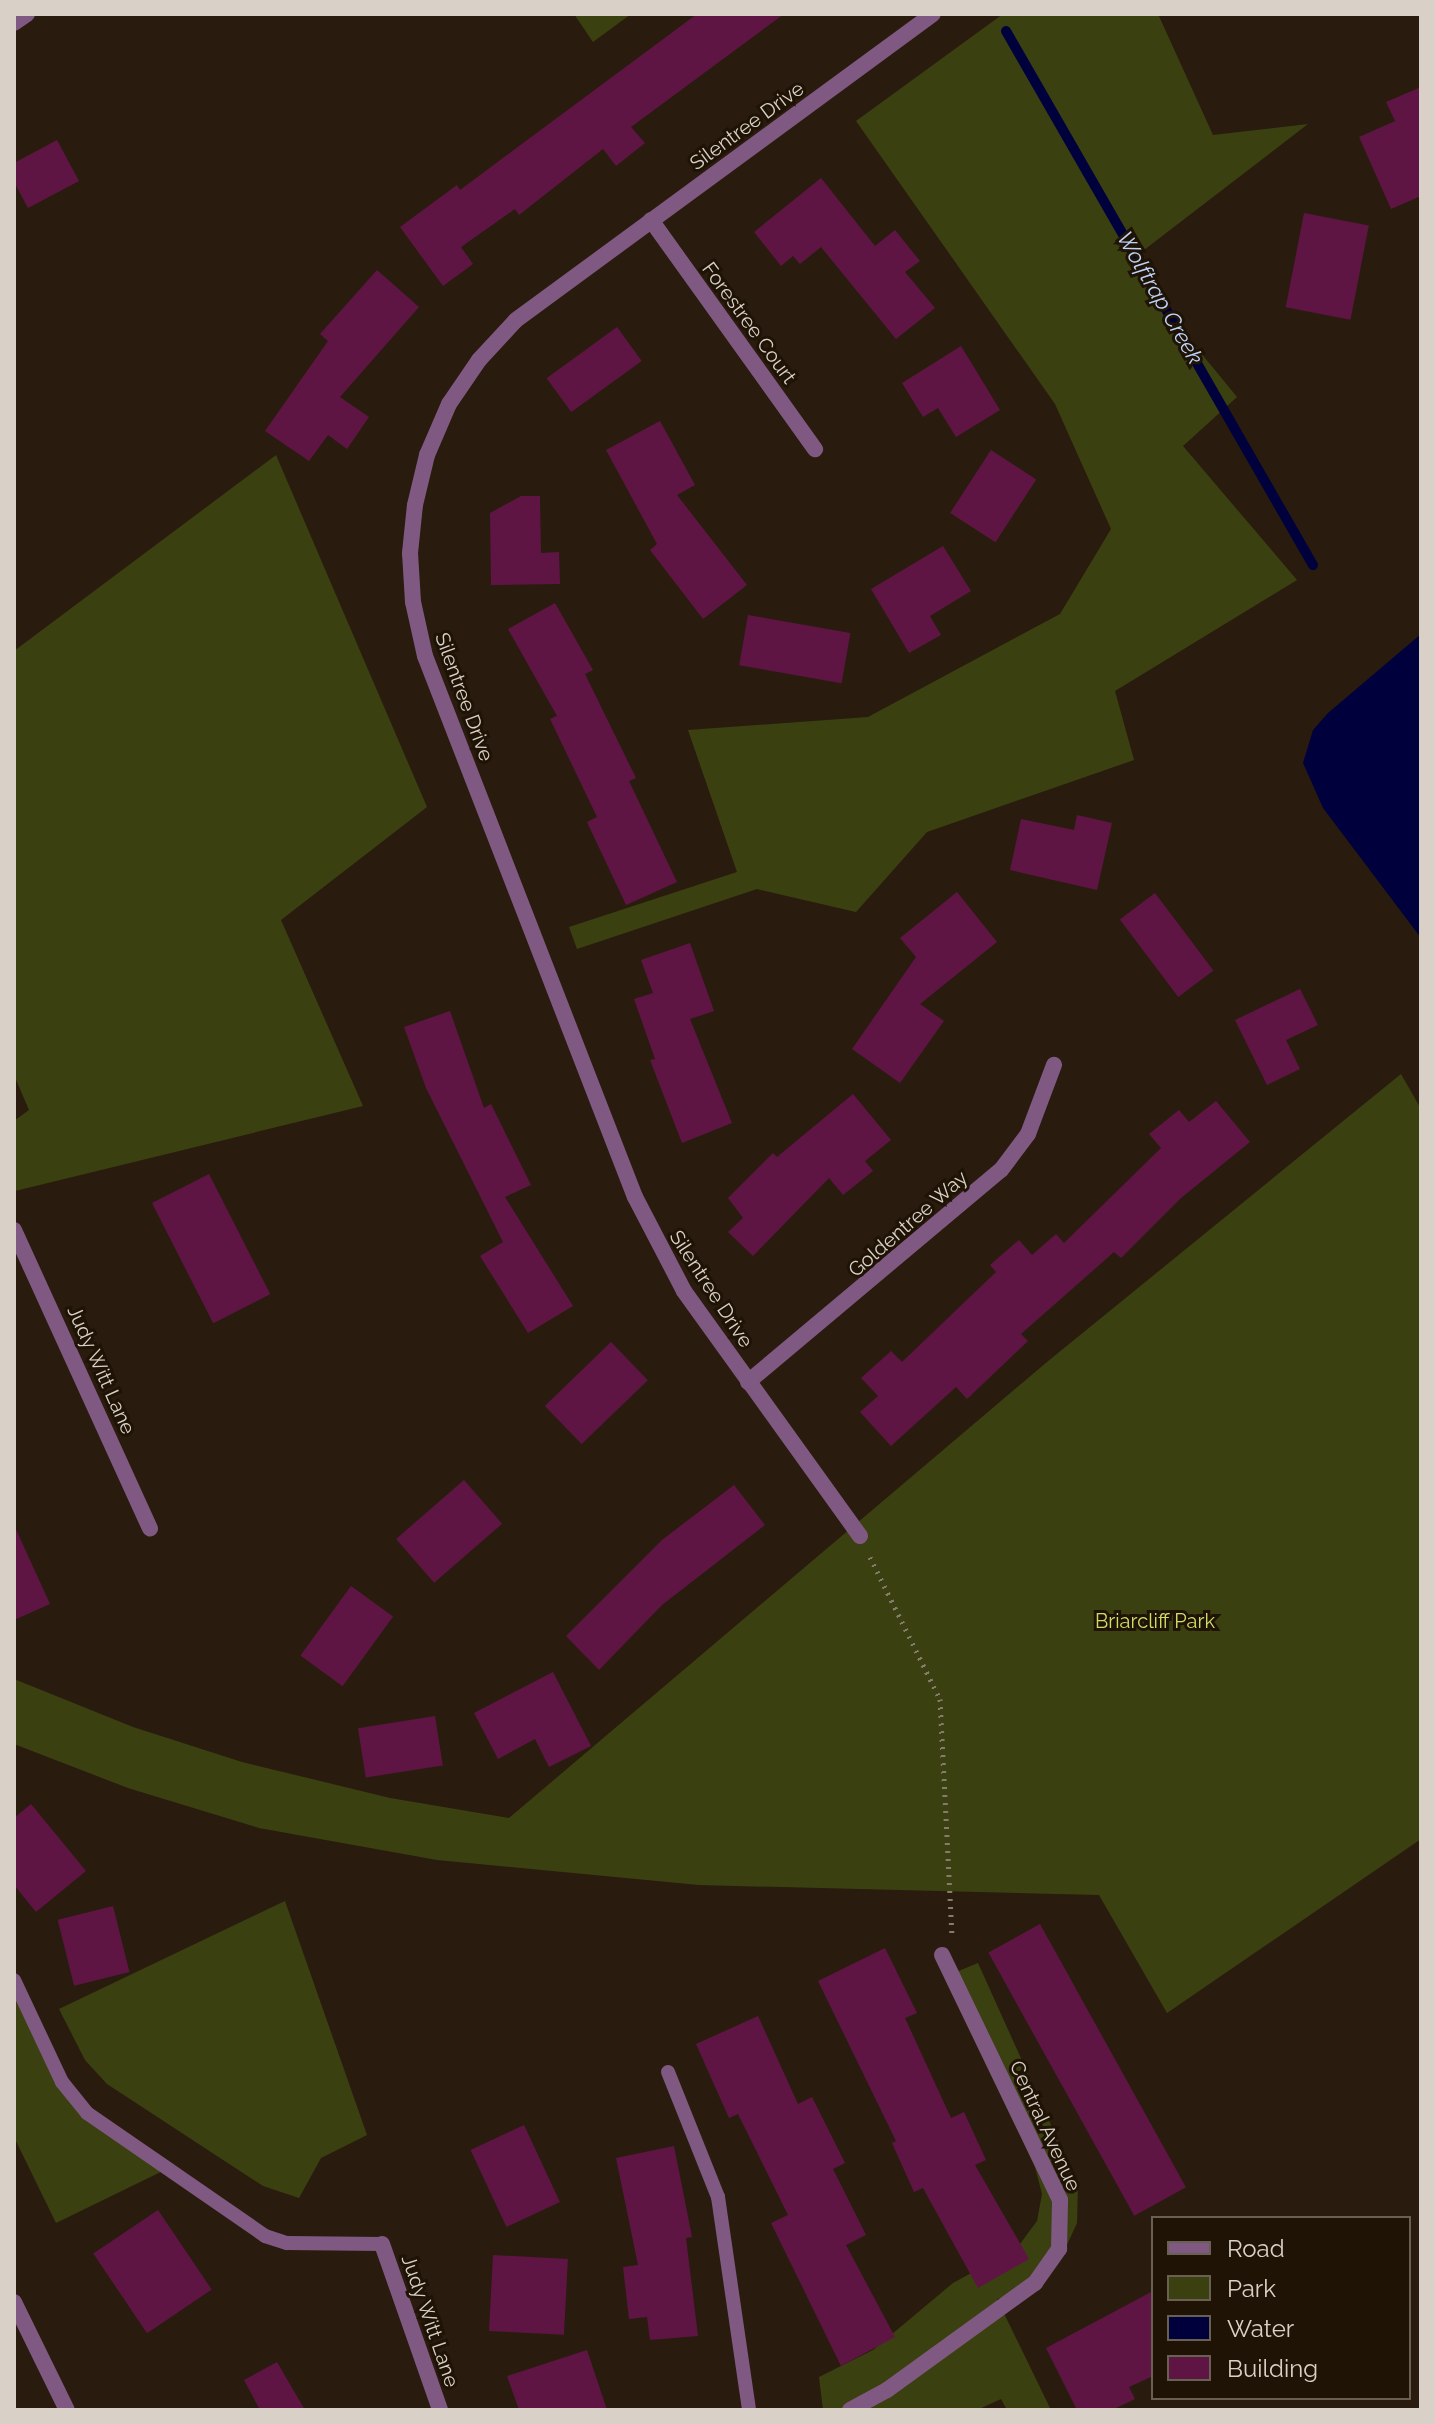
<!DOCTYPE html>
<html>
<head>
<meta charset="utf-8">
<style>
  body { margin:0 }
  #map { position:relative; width:1435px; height:2424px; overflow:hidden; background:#291c0e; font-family:Raleway,sans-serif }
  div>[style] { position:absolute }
  .green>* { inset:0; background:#3b4011 }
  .water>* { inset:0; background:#00003c }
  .stream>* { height:10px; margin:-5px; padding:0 5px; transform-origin:5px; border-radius:5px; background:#00003c }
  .building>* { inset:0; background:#5e1544; transform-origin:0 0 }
  .path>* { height:5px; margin-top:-2.5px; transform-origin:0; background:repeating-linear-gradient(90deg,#857b6f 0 2px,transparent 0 8px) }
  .service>* { height:14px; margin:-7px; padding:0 7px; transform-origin:7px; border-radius:7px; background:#805983 }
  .minor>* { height:16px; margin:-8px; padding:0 8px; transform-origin:8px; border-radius:8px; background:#805983 }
  .tertiary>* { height:16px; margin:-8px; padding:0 8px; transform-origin:8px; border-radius:8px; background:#805983 }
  span { translate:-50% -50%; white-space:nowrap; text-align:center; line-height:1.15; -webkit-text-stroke:6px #1f1305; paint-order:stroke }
  .street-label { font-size:20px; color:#d9d1c7 }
  .park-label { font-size:20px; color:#d0dd65 }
  .water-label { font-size:22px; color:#bed4fa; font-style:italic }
  .frame { position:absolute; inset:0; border:16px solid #d9d1c7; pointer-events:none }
  .legend { position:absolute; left:1151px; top:2216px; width:260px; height:184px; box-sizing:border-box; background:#1f1305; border:2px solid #695f53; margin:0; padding:10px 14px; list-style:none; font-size:24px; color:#d9d1c7 }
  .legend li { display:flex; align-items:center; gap:16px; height:40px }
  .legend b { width:40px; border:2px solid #695f53 }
</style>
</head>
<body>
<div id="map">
  <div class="green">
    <i style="clip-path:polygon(574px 14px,631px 14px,593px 42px)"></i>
    <i style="clip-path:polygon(1003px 14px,1158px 14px,1213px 135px,1308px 124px,1127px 263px,1237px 397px,1183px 446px,1297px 580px,1115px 691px,1134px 760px,927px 832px,856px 912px,757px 889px,577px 949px,569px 927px,737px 872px,688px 730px,868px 717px,1060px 614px,1111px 529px,1055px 404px,856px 121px)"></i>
    <i style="clip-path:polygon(276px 455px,427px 807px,281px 920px,363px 1106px,15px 1191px,14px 1121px,29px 1110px,14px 1075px,14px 651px)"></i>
    <i style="clip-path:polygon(1401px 1074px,1421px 1109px,1421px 1839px,1167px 2013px,1099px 1895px,699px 1885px,437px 1860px,259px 1828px,128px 1788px,14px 1744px,14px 1679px,133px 1727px,242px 1762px,390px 1798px,509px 1818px,1047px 1362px)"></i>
    <i style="clip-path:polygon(285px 1901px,367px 2135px,321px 2158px,299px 2198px,263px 2186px,107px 2084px,85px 2060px,59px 2009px)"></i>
    <i style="clip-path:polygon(978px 1963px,1078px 2185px,1077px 2223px,1060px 2260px,1014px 2295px,997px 2299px,1051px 2410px,1007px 2410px,1001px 2399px,977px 2410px,823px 2410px,819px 2377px,873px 2350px,953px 2283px,1017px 2248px,1037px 2221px,1042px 2194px,1035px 2167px,944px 1977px)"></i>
    <i style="clip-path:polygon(14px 1986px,72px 2096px,175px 2165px,56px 2223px,14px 2137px)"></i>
  </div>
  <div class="water">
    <i style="clip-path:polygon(1421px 634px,1421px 938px,1323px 808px,1303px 763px,1313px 730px,1328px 713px)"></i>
  </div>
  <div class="stream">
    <i style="left:1006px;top:31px;width:616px;rotate:60.11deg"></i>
  </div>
  <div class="building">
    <i style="clip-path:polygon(697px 14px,784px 14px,631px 127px,645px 143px,616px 166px,603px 149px,519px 215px,515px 209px,461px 247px,473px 264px,443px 286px,400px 227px,457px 185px,460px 190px)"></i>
    <i style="clip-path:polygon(1421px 87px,1421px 196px,1391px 209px,1359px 137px,1395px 121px,1386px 102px)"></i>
    <i style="clip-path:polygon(57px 140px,79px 181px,28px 208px,14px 182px,14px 163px)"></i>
    <i style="clip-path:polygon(821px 178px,875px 246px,895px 230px,920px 261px,905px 272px,935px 308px,896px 339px,821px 247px,800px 264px,793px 256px,781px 266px,754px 232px)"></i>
    <i style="left:1304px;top:213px;width:66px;height:96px;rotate:11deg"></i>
    <i style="clip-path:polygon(377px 270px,419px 307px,340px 397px,369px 417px,347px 449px,328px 435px,309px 461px,265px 431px,328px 341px,320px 334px)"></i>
    <i style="left:617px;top:327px;width:42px;height:87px;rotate:54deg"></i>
    <i style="clip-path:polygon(961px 346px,1000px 410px,956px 437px,938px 408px,923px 417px,902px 383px)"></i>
    <i style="clip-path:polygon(660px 421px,695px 485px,677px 495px,747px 585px,703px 619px,650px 550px,657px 544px,606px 450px)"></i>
    <i style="left:991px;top:450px;width:54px;height:75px;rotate:33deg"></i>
    <i style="clip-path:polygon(521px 496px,540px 496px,541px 553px,559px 552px,560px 584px,491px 585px,490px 513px)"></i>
    <i style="clip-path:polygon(943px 546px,971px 591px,930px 616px,941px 635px,909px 653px,871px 589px)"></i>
    <i style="clip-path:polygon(555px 603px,593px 670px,585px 674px,636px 778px,629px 781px,677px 882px,626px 905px,587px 822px,597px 817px,550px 719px,557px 716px,508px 629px)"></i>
    <i style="left:748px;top:615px;width:104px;height:51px;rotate:10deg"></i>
    <i style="clip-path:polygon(1077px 815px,1112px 823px,1097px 890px,1010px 870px,1021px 819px,1074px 830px)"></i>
    <i style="clip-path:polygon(957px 892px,997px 942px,920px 1004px,944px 1021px,900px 1083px,852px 1049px,916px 957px,900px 938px)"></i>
    <i style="left:1155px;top:893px;width:97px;height:44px;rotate:53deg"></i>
    <i style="clip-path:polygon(690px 943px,714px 1011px,690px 1019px,732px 1123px,682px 1143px,650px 1060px,655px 1059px,634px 999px,653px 993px,641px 960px)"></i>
    <i style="clip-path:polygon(1300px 989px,1318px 1025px,1286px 1040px,1300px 1069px,1267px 1085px,1235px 1020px)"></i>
    <i style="clip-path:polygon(450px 1011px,484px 1108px,491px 1104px,531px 1185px,505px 1197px,573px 1306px,528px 1333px,480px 1256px,503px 1242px,426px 1088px,404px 1027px)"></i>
    <i style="clip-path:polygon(853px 1094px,891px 1140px,865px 1161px,873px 1171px,843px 1195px,829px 1178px,753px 1256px,728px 1232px,743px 1218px,728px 1198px,773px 1153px,777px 1157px)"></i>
    <i style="clip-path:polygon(1216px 1101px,1250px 1142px,1181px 1198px,1121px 1258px,1114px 1252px,1021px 1334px,1028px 1341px,967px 1399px,956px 1387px,891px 1446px,860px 1412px,878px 1396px,861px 1378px,891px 1351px,902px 1362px,996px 1272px,990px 1265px,1019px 1240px,1032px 1255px,1056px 1234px,1064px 1243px,1161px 1148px,1149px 1134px,1179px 1110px,1189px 1122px)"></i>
    <i style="left:209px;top:1174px;width:135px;height:64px;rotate:63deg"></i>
    <i style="left:611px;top:1342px;width:53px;height:92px;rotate:46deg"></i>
    <i style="left:464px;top:1480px;width:58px;height:90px;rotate:49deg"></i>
    <i style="clip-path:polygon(734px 1485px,765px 1525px,662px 1605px,599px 1670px,566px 1636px,662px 1540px)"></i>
    <i style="clip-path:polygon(14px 1525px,50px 1604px,14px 1620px)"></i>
    <i style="left:351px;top:1586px;width:52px;height:86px;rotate:36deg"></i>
    <i style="clip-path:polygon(553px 1672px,591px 1746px,549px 1767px,535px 1739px,498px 1759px,474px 1713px)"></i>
    <i style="left:435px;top:1716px;width:50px;height:78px;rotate:81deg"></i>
    <i style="clip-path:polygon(31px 1804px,86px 1871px,36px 1912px,14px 1885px,14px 1818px)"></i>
    <i style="left:113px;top:1906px;width:68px;height:57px;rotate:76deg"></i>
    <i style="left:1040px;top:1924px;width:301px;height:59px;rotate:61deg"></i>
    <i style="clip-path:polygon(885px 1948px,917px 2013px,905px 2018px,951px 2118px,964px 2112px,986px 2160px,975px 2165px,1029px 2259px,978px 2288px,923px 2188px,914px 2192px,892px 2143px,896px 2141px,818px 1981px)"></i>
    <i style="clip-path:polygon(758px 2016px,798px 2104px,812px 2097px,845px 2163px,833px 2169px,866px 2235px,846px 2245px,895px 2337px,841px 2366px,771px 2223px,788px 2215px,738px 2114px,729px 2118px,696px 2044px)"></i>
    <i style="left:524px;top:2125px;width:85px;height:59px;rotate:65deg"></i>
    <i style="clip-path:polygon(674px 2146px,692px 2237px,686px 2238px,698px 2336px,650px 2340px,647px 2317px,629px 2319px,623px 2267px,638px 2265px,616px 2158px)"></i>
    <i style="left:158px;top:2210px;width:96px;height:78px;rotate:56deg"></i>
    <i style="left:493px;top:2255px;width:75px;height:76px;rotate:3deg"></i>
    <i style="clip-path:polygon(1153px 2291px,1153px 2376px,1129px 2387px,1135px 2399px,1112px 2410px,1077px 2410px,1046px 2348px)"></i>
    <i style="clip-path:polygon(587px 2350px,607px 2410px,519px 2410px,507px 2376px)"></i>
    <i style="clip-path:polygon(277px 2362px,305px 2410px,260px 2410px,244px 2380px)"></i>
  </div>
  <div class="path">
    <i style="left:870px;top:1557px;width:158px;rotate:63.8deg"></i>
    <i style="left:940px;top:1699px;width:235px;rotate:87.1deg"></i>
  </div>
  <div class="service">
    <i style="left:14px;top:1980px;width:113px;rotate:64.8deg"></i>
    <i style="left:62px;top:2082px;width:40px;rotate:51deg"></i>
    <i style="left:87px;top:2113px;width:216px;rotate:34.6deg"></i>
    <i style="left:265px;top:2236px;width:23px;rotate:18deg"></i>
    <i style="left:287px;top:2243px;width:95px;rotate:0.6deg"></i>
    <i style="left:668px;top:2072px;width:135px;rotate:68.2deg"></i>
    <i style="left:718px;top:2197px;width:215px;rotate:81.7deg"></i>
  </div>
  <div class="minor">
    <i style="left:14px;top:23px;width:16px;rotate:-35deg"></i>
    <i style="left:651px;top:220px;width:282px;rotate:54.4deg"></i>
    <i style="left:14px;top:1230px;width:328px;rotate:65.5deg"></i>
    <i style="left:748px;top:1382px;width:330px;rotate:-40deg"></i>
    <i style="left:1001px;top:1170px;width:45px;rotate:-53.1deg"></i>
    <i style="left:1028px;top:1134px;width:74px;rotate:-69.4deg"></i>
    <i style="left:860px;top:1536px;width:302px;rotate:-125.7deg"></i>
    <i style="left:684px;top:1291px;width:106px;rotate:-117.5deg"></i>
    <i style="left:635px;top:1197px;width:580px;rotate:-111.21deg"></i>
    <i style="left:425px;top:656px;width:55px;rotate:-102.5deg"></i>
    <i style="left:413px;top:602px;width:49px;rotate:-93.5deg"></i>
    <i style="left:410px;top:553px;width:48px;rotate:-84.1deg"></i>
    <i style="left:415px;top:505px;width:51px;rotate:-76.5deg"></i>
    <i style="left:427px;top:455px;width:56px;rotate:-66.7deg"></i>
    <i style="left:449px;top:404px;width:53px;rotate:-55.7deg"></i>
    <i style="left:479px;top:360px;width:54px;rotate:-47.2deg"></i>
    <i style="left:516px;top:320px;width:517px;rotate:-36.27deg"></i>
    <i style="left:382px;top:2244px;width:176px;rotate:70.7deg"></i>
    <i style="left:850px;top:2410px;width:42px;rotate:-28.4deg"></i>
    <i style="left:887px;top:2390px;width:183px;rotate:-35.9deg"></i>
    <i style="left:1035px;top:2283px;width:42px;rotate:-54.8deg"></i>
    <i style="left:1059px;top:2249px;width:49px;rotate:-88.8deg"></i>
    <i style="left:1060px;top:2200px;width:272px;rotate:-115.7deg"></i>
  </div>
  <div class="tertiary">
    <i style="left:14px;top:2302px;width:120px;rotate:63.9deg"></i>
  </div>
  <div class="street-label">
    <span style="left:747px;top:126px;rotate:-36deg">Silentree Drive</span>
    <span style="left:749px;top:323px;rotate:54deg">Forestree Court</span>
    <span style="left:464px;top:697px;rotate:70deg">Silentree Drive</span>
    <span style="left:908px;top:1224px;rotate:-41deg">Goldentree Way</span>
    <span style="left:711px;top:1289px;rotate:57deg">Silentree Drive</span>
    <span style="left:101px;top:1370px;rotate:66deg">Judy Witt Lane</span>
    <span style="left:1045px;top:2126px;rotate:65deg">Central Avenue</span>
    <span style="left:430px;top:2321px;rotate:71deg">Judy Witt Lane</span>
  </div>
  <div class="park-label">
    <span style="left:1155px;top:1621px">Briarcliff Park</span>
  </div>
  <div class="water-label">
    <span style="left:1160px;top:298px;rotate:60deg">Wolftrap Creek</span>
  </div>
  <div class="frame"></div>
  <ul class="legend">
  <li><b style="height:10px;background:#805983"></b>Road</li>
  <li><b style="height:22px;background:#3b4011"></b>Park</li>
  <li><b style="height:22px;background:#00003c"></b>Water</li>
  <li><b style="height:22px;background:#5e1544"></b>Building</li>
  </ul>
</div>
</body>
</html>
